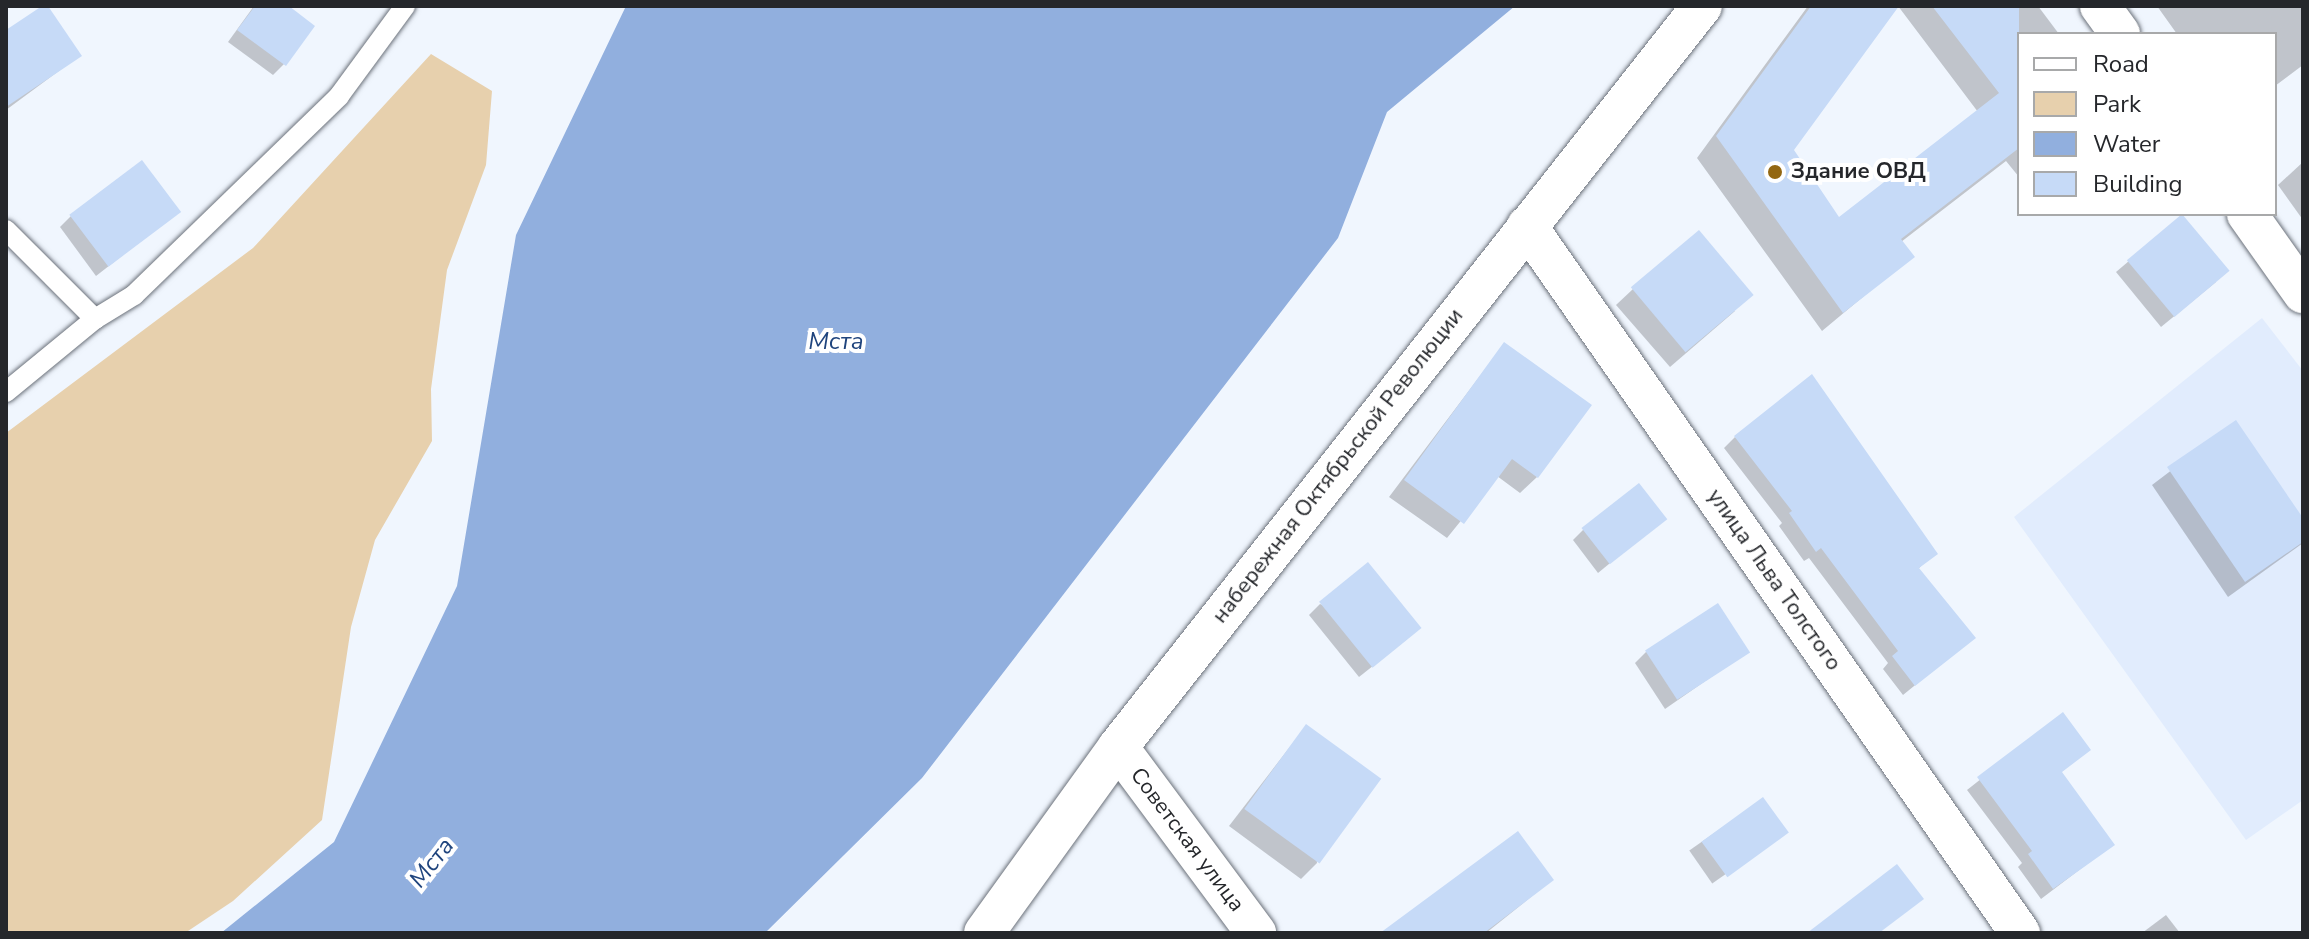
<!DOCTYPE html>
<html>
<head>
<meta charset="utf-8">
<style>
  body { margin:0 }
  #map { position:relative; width:2309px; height:939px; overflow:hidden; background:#f0f6fe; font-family:"Nunito Sans",sans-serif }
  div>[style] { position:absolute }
  .built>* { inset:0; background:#e1ecfd }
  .green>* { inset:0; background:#e7d0ad }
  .water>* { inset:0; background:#91afde }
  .shadow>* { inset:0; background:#0003; transform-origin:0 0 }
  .building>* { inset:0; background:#c6daf7; transform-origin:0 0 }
  .roads { filter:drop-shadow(0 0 2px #6c727b) drop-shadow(0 0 2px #6c727b) }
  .lane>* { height:20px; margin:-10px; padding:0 10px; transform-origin:10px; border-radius:10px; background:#fff }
  .street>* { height:40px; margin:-20px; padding:0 20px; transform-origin:20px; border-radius:20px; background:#fff }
  .dots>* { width:22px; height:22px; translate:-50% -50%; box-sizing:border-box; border:4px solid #fff; border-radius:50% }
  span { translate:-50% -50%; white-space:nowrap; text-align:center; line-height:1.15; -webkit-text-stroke:8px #fff; paint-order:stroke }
  .poi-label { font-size:22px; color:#25272b; font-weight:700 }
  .left { translate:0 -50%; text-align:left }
  .street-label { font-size:22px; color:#25272b }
  .water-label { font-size:24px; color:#1f447d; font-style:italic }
  .frame { position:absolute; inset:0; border:8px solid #25272b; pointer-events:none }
  .legend { position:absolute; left:2017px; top:32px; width:260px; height:184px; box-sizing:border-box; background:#fff; border:2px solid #a8a9aa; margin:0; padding:10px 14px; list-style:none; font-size:24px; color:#25272b }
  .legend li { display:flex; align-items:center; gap:16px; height:40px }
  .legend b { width:40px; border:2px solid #a8a9aa }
</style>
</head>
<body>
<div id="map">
  <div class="built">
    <i style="clip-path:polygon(2262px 318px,2303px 371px,2303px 800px,2246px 840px,2014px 517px)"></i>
  </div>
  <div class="green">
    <i style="clip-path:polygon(431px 54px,492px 91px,486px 165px,447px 270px,431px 389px,432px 441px,375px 540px,351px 627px,322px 820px,233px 901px,185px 933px,6px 933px,6px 433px,253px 248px)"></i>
  </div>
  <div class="water">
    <i style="clip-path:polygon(626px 6px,1515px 6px,1387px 112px,1338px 238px,922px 778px,765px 933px,221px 933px,334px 842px,457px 586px,516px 235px)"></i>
  </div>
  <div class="shadow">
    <i style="clip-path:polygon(46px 6px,79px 56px,6px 110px,6px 32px)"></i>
    <i style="clip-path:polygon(254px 6px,286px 6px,284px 64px,273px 75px,228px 42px)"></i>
    <i style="clip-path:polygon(1808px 6px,1896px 6px,1791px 150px,1839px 220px,1978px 112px,1898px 6px,2038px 6px,2059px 34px,2019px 34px,2019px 177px,2006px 161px,1901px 242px,1912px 256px,1822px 331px,1697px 158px)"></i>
    <i style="clip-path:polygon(2157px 6px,2303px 6px,2303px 65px,2275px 86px,2275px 34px,2177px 34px)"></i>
    <i style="clip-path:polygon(2303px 162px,2303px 220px,2278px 185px)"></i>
    <i style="clip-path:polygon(178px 212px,96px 276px,60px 227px,71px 216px)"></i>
    <i style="clip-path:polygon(2182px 216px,2216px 282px,2161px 327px,2116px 272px)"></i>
    <i style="clip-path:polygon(1633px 289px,1735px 311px,1670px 367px,1616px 305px)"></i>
    <i style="clip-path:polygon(1504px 344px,1537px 477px,1520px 493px,1497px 476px,1447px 538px,1389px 497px)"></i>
    <i style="clip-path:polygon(2235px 422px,2303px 522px,2303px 543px,2228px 597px,2152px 485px)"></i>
    <i style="clip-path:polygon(1735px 437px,1935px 553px,1918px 569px,1973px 638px,1903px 695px,1883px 669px,1888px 663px,1809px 558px,1804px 561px,1779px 526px,1782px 523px,1724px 448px)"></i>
    <i style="clip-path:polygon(1665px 518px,1598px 573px,1573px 540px,1584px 529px)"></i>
    <i style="clip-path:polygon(1320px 604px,1407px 639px,1359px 677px,1309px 615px)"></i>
    <i style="clip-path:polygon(1647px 651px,1747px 652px,1665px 709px,1635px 663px)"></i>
    <i style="clip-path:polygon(2062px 715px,2088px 750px,2060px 773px,2112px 845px,2041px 899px,2018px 867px,2022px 863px,1967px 790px)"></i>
    <i style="clip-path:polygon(1306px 726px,1317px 863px,1301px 879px,1229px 826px)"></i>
    <i style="left:1763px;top:799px;width:40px;height:90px;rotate:55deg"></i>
    <i style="clip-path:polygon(1552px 880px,1486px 933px,1383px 933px)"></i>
    <i style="clip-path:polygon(2166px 915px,2180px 933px,2142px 933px)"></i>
  </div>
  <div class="building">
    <i style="clip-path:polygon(42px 6px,48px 6px,82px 56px,6px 107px,6px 30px)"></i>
    <i style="clip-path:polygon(255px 6px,289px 6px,315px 26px,286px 66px,237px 30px)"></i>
    <i style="clip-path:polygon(1811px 6px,1899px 6px,1794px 150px,1839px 217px,1999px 93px,1932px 6px,2019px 6px,2019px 148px,1901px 239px,1915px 257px,1843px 313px,1716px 136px)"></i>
    <i style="left:142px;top:160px;width:65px;height:91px;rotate:53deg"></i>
    <i style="left:2182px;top:214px;width:74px;height:72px;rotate:50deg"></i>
    <i style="left:1699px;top:230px;width:85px;height:89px;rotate:50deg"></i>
    <i style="clip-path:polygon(1504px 342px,1592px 405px,1538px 478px,1512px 459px,1464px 524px,1404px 480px)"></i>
    <i style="clip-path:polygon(1812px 374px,1938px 554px,1919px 568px,1976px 638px,1915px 686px,1892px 656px,1898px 651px,1821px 548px,1816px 552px,1789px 513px,1792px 511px,1734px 436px)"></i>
    <i style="clip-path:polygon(2236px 420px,2303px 518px,2303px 542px,2245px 582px,2167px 467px)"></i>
    <i style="left:1639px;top:483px;width:46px;height:73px;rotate:52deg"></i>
    <i style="left:1368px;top:562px;width:85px;height:63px;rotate:51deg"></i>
    <i style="left:1718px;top:603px;width:59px;height:87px;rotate:57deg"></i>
    <i style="clip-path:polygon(2063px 712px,2091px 750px,2062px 772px,2115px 845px,2053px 889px,2028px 854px,2032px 851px,1977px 777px)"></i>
    <i style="left:1306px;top:724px;width:93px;height:105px;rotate:36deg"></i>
    <i style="left:1763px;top:797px;width:44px;height:76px;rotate:54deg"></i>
    <i style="clip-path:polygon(1518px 831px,1554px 880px,1484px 933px,1380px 933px)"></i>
    <i style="clip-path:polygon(1897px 864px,1924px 899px,1879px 933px,1807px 933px)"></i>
  </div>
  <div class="roads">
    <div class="lane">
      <i style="left:6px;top:230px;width:126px;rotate:45deg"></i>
      <i style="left:95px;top:319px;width:46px;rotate:-31.6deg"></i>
      <i style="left:134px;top:295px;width:286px;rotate:-44.1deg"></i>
      <i style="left:339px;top:96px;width:112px;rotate:-53.7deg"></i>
      <i style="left:6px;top:392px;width:115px;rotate:-39.4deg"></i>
    </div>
    <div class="street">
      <i style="left:2100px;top:6px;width:34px;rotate:54deg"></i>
      <i style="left:2247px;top:214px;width:97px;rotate:54.7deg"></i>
      <i style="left:1527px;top:226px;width:862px;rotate:55.11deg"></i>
      <i style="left:1118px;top:747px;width:232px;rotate:53.4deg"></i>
      <i style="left:984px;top:933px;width:229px;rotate:-54.2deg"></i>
      <i style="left:1118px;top:747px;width:943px;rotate:-51.76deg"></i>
    </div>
  </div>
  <div class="dots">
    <i style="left:1775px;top:172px;background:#936712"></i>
  </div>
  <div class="poi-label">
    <span class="left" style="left:1791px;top:172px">Здание ОВД</span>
  </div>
  <div class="street-label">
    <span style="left:1338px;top:466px;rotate:-52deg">набережная Октябрьской Революции</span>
    <span style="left:1774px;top:580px;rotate:55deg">улица Льва Толстого</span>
    <span style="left:1187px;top:840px;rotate:53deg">Советская улица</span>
  </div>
  <div class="water-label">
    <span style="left:836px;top:342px">Мста</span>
    <span style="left:432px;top:863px;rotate:-52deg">Мста</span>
  </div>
  <div class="frame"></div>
  <ul class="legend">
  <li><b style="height:10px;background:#fff"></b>Road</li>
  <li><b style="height:22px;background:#e7d0ad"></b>Park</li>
  <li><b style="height:22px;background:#91afde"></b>Water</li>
  <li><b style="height:22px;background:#c6daf7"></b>Building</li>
  </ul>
</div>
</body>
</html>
